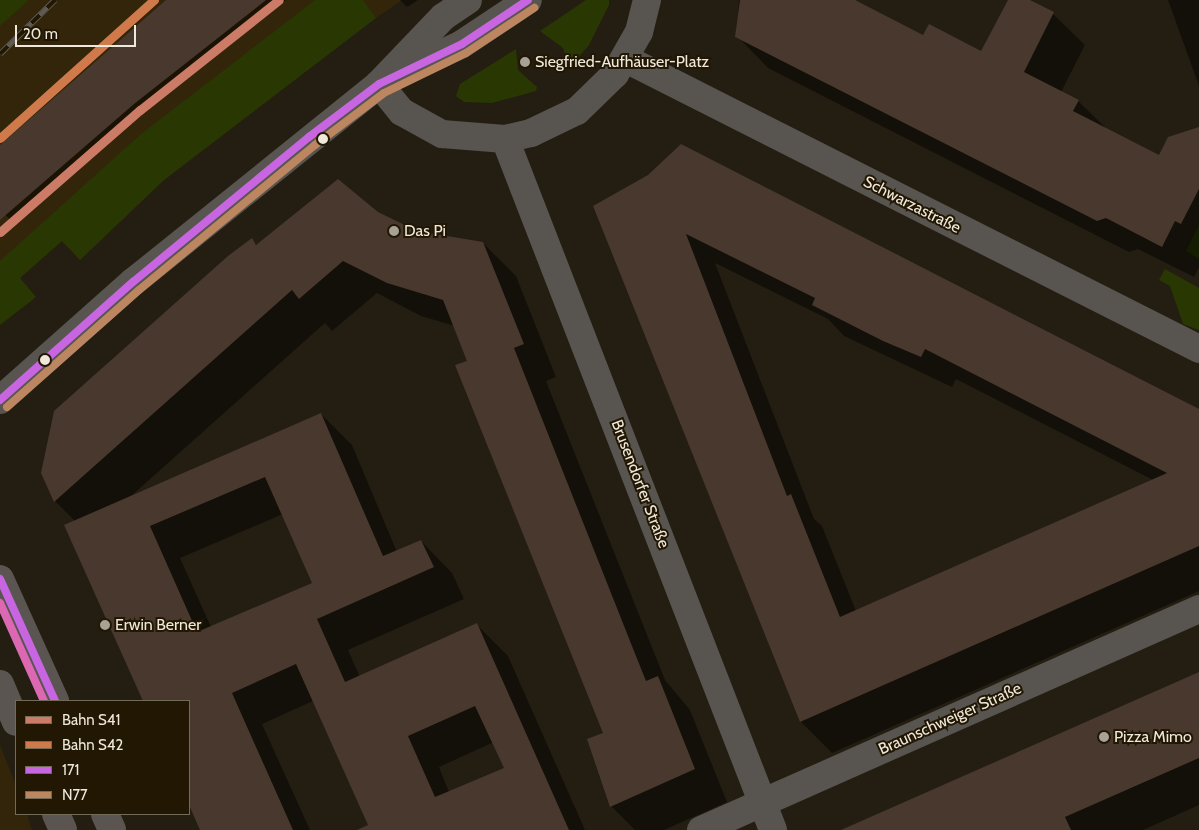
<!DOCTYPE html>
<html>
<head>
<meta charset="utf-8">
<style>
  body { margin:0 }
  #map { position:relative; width:1199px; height:830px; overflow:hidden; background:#241e12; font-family:Cabin,sans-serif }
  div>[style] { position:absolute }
  .built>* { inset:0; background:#322509 }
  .green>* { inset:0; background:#293702 }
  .shadow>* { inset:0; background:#0007 }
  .building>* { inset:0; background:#48382d }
  .minor>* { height:28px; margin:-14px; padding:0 14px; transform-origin:14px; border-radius:14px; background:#585450 }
  .secondary>* { height:28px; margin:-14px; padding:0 14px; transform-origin:14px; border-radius:14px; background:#5a5550 }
  .rail>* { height:5.5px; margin-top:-2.75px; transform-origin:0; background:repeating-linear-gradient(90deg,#211703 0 11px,#5f5a53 0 22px); box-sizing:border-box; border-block:1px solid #5f5a53 }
  .bus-1>* { height:8px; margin:-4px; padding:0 4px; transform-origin:4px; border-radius:4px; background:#c865e1 }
  .bus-2>* { height:8px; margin:-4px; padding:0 4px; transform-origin:4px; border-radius:4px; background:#bb8660 }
  .bus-3>* { height:8px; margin:-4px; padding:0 4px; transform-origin:4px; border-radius:4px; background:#dc68b3 }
  .rail-1>* { height:9px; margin:-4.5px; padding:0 4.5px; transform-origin:4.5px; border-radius:4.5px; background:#cc7b67 }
  .rail-2>* { height:9px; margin:-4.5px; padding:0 4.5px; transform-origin:4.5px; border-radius:4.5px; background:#d07a4c }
  .dots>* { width:14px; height:14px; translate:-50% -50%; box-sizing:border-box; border:2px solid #211703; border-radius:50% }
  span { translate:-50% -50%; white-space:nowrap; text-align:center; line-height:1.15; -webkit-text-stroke:4px #211703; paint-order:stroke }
  .poi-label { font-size:16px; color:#efe8db }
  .left { translate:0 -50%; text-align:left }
  .street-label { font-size:16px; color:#efe8db }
  .legend { position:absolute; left:15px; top:700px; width:175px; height:115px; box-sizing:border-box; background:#211703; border:1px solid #736b59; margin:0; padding:6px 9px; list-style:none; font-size:15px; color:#efe8db }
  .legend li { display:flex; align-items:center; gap:10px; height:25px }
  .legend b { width:25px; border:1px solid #736b59 }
  .scale { position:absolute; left:15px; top:25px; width:121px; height:22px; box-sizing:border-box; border:2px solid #efe8db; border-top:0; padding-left:6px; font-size:15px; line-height:18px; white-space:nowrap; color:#efe8db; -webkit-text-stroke:4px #211703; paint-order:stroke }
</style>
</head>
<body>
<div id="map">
  <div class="built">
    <i style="clip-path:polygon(0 0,402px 0,327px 52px,164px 180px,80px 260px,62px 241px,20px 278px,36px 297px,0 325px)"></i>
    <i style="clip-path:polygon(0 745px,16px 785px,16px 814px,27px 814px,32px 830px,0 830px)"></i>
  </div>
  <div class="green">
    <i style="clip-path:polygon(0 0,29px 0,0 26px)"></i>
    <i style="clip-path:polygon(315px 0,363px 0,376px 18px,164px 180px,80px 260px,62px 241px,20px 278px,36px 297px,0 325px,0 261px,141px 134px)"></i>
    <i style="clip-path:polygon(586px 0,609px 0,609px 5px,589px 45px,570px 67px,563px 48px,540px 31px)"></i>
    <i style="clip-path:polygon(516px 49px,518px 70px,537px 87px,536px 91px,492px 103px,464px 102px,456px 96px,460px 84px)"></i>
    <i style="clip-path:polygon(1199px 225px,1199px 259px,1186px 251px)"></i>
    <i style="clip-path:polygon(1165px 269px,1199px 288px,1199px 330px,1183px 324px,1170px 286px,1159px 280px)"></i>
  </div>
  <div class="shadow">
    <i style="clip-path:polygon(168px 0,286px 0,144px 113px,14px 224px,0 209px,0 147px)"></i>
    <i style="clip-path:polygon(400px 0,418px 0,407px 7px)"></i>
    <i style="clip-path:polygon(739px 0,852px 0,924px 36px,982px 52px,1009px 0,1027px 0,1053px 14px,1085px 45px,1061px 92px,1078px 101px,1108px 130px,1160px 157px,1199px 128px,1199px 267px,1194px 277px,1138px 249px,1129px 252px,768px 68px,737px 36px)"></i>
    <i style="clip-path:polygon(1168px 0,1199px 0,1199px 86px)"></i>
    <i style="clip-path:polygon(evenodd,648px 176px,1199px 410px,1199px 591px,832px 753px,801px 722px,594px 207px,648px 176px,715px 263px,828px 319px,844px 336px,952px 387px,956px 379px,1153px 480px,856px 611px,822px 526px,814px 519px,715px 263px)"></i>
    <i style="clip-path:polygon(evenodd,378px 213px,416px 232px,483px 243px,516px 276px,556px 377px,546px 381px,665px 680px,690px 710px,727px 802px,664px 830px,635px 830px,611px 806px,605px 734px,455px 326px,421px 316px,377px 293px,332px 331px,325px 323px,130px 497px,321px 414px,352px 445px,397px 552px,421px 541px,452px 573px,464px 599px,348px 650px,360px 677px,477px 625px,508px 656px,585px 830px,362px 830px,370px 826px,313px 701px,262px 724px,310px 830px,201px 830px,189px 802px,189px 701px,144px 701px,66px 526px,75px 521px,55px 501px,43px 472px,251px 240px,258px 246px,378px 213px,283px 514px,314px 584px,211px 627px,180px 558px,283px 514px,378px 213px,494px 742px,506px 768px,449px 792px,439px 767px,494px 742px)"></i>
    <i style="clip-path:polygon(1199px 674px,1199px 805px,1143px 830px,851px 830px)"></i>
  </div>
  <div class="building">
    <i style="clip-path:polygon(166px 0,266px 0,134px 104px,0 220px,0 145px)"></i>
    <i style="clip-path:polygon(740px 0,855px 0,923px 35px,929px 24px,981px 51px,1008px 0,1030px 0,1054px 12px,1024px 72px,1079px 100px,1073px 111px,1159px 155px,1168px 137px,1199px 127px,1199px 189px,1181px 224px,1175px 221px,1162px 247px,1106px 218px,1097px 221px,735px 37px)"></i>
    <i style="clip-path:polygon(evenodd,681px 144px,1199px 409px,1199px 546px,800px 722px,593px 206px,648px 175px,681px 144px,686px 234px,815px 298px,812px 305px,883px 341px,921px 357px,925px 349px,1167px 473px,840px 617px,791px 494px,787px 496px,686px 234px)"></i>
    <i style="clip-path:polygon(338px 179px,378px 212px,417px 231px,483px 242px,524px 344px,514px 348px,632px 646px,646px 681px,658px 676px,695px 769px,610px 807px,587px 739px,603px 733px,455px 365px,467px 361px,443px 300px,387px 283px,343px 261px,299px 299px,292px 290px,54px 502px,41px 473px,54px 411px,228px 256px,252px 238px,256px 245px)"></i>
    <i style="clip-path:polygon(evenodd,321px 413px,383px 556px,421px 540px,434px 567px,317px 619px,345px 682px,477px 623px,569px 830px,357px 830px,368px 825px,296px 664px,232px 693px,293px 830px,200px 830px,189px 805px,189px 701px,143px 701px,64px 525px,321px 413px,265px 477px,312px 583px,197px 632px,150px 526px,265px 477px,321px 413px,475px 706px,504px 768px,435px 797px,408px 736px,475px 706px)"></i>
    <i style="clip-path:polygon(1199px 672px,1199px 758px,1065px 817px,1071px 830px,841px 830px)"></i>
  </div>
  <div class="minor">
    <i style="left:626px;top:59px;width:642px;rotate:26.84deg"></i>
    <i style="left:394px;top:76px;width:75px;rotate:-25.2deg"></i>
    <i style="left:462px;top:44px;width:79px;rotate:-33.7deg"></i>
    <i style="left:379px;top:84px;width:36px;rotate:51deg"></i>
    <i style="left:402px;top:112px;width:46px;rotate:28.8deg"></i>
    <i style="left:442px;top:134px;width:63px;rotate:4.5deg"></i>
    <i style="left:505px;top:139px;width:27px;rotate:-13deg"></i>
    <i style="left:531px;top:133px;width:51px;rotate:-25.6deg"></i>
    <i style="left:577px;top:111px;width:53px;rotate:-44.2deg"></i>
    <i style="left:615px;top:74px;width:48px;rotate:-60.3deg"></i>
    <i style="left:639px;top:32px;width:33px;rotate:-76deg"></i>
    <i style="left:505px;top:139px;width:741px;rotate:68.8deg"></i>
    <i style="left:0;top:400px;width:178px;rotate:-41.6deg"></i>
    <i style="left:133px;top:282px;width:316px;rotate:-38.8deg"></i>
    <i style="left:379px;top:84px;width:93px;rotate:-46.3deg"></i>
    <i style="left:443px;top:17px;width:30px;rotate:-34deg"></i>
    <i style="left:701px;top:830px;width:545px;rotate:-23.93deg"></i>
  </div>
  <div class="secondary">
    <i style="left:0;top:579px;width:134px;rotate:65.7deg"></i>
    <i style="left:0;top:684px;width:41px;rotate:67.2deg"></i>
    <i style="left:56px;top:814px;width:17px;rotate:66deg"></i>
    <i style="left:105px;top:814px;width:17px;rotate:66deg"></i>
  </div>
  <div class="rail">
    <i style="left:0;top:54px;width:77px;rotate:-44.5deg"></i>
  </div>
  <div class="bus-1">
    <i style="left:0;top:400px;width:178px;rotate:-41.6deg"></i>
    <i style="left:133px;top:282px;width:228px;rotate:-39.5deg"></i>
    <i style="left:309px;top:137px;width:88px;rotate:-37.1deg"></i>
    <i style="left:379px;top:84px;width:92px;rotate:-25.7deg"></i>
    <i style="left:462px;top:44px;width:79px;rotate:-33.7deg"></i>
    <i style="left:0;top:579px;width:134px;rotate:65.7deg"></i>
  </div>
  <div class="bus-2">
    <i style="left:7px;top:407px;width:176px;rotate:-41.6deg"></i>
    <i style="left:139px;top:290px;width:228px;rotate:-39.5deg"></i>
    <i style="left:315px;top:145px;width:86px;rotate:-37deg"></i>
    <i style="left:384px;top:93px;width:91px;rotate:-26deg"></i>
    <i style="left:466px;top:53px;width:82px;rotate:-33.5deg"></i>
  </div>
  <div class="bus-3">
    <i style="left:0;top:603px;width:107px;rotate:65.8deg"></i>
  </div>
  <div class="rail-1">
    <i style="left:0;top:232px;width:186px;rotate:-41.1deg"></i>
    <i style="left:140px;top:110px;width:177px;rotate:-38.4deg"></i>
  </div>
  <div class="rail-2">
    <i style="left:0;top:138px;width:207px;rotate:-41.9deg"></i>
  </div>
  <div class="dots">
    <i style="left:525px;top:62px;background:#a8a195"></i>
    <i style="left:323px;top:139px;background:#efe8db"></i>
    <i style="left:394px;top:231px;background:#a8a195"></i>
    <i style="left:45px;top:360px;background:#efe8db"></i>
    <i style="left:105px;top:625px;background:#a8a195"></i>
    <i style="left:1104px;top:737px;background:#a8a195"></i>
  </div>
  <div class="poi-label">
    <span class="left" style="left:535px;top:62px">Siegfried-Aufhäuser-Platz</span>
    <span class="left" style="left:404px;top:231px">Das Pi</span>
    <span class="left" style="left:115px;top:625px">Erwin Berner</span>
    <span class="left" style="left:1114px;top:737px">Pizza Mimo</span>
  </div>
  <div class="street-label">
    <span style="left:912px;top:205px;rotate:27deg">Schwarzastraße</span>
    <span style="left:640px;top:484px;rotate:69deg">Brusendorfer Straße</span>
    <span style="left:950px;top:719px;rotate:-24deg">Braunschweiger Straße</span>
  </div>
  <ul class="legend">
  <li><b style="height:6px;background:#cc7b67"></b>Bahn S41</li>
  <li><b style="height:6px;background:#d07a4c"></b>Bahn S42</li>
  <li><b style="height:6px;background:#c865e1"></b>171</li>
  <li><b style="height:6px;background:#bb8660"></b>N77</li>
  </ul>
  <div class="scale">20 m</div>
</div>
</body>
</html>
